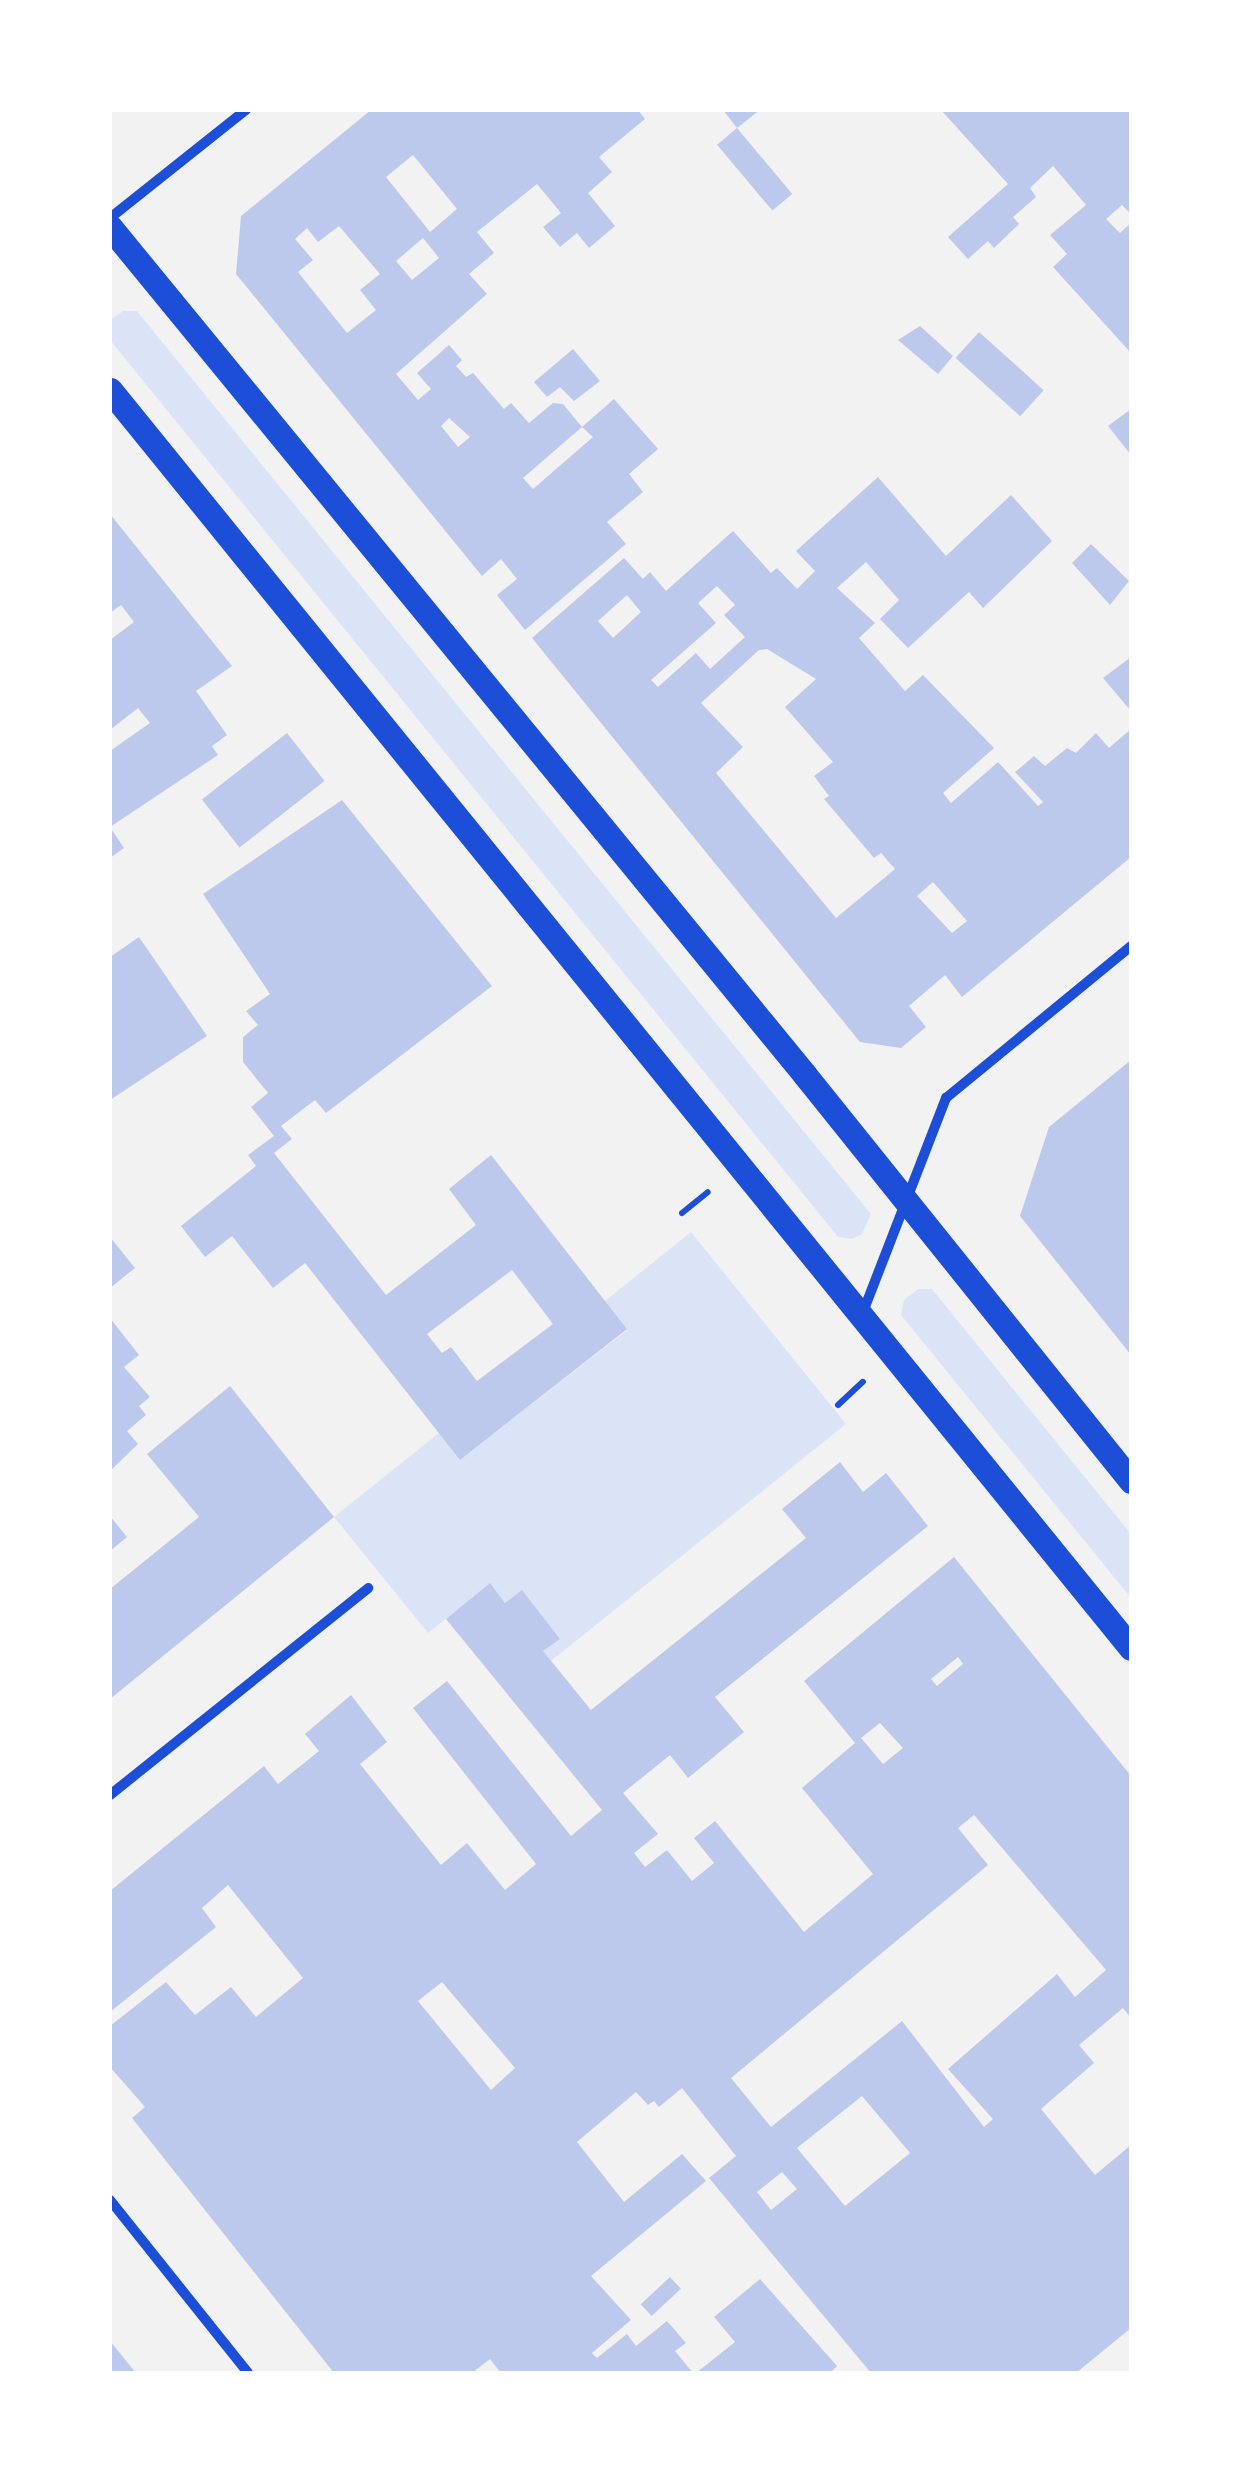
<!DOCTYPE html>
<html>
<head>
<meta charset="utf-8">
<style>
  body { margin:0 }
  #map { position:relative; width:1241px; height:2483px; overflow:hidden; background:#f2f2f2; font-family:"Space Grotesk",sans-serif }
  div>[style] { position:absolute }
  .green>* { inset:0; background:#dbe4f7 }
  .building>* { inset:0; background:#bdc9ec; transform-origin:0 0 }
  .path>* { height:6px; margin:-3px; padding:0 3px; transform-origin:3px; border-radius:3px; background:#1d4ed8 }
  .minor>* { height:10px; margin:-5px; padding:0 5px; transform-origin:5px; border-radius:5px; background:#1d4ed8 }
  .primary>* { height:25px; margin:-12.5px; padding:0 12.5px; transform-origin:12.5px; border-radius:12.5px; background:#1d4ed8 }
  span { translate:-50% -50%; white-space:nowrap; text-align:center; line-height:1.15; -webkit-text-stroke:10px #fff; paint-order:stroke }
  .frame { position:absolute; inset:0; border:112px solid #fff; pointer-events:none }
</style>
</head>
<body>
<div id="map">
  <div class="green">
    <i style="clip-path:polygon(123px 311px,137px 311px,871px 1214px,862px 1234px,852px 1239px,838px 1237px,110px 340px,110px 320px)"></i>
    <i style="clip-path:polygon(691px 1232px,846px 1424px,551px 1661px,490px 1584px,428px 1633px,334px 1517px,439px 1433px,461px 1459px,627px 1330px,605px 1301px)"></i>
    <i style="clip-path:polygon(918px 1289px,932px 1289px,1131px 1534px,1131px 1598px,901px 1315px,904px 1300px)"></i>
  </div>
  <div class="building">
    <i style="clip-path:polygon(evenodd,371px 110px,638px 110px,645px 119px,599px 157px,612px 172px,588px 193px,615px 226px,589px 248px,577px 233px,560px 247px,543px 227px,561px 213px,537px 184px,477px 232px,494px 253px,469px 274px,487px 294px,396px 374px,418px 400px,431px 389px,417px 373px,449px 345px,462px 360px,456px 366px,466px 377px,473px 373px,504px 409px,511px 403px,529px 423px,553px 403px,563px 404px,582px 427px,523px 478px,533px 489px,593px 437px,582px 427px,614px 399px,658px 449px,629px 474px,643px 492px,607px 522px,626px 544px,525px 630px,497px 595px,517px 579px,501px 559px,482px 576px,236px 274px,241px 216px,371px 110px,413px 155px,457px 209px,430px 232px,386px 177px,413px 155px,371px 110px,339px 226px,380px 274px,360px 290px,376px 310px,347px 333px,298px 272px,313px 260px,295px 239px,307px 228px,318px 242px,339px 226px,371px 110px,423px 238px,439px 258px,412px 280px,396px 261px,423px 238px,371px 110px,449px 418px,470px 437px,458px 447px,441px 426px,449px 418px)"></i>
    <i style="clip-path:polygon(723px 110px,760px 110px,737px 128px)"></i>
    <i style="clip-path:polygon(941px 110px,1131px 110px,1131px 214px,1122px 205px,1106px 219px,1120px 233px,1131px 223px,1131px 353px,1053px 267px,1067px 254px,1050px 235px,1086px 205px,1053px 166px,1030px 188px,1036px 197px,1013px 217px,1019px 224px,994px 248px,988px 241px,968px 259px,948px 237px,1008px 184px)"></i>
    <i style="left:737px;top:128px;width:86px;height:26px;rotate:50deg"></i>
    <i style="clip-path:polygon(920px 326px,953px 356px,938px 374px,898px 340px)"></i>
    <i style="left:979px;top:332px;width:87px;height:35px;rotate:42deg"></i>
    <i style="clip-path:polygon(573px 349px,600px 381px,574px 401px,560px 387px,547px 397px,534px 382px)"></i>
    <i style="clip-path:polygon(1131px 409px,1131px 455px,1108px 426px)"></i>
    <i style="clip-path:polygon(evenodd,878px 477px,946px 556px,1011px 495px,1052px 541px,983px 608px,969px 592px,908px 648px,880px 619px,899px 600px,866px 562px,837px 588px,875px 623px,859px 638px,905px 691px,923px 675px,994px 748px,943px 793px,951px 803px,998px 762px,1038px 806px,1043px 802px,1015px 772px,1034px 756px,1045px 766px,1067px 748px,1076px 753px,1096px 733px,1109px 748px,1131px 729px,1131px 857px,962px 997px,945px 975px,909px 1006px,926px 1027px,901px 1048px,860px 1042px,532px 638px,624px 558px,643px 579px,650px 572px,666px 591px,733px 531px,771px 573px,777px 568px,797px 589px,815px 571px,796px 551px,878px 477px,717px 586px,735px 605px,724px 615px,745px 637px,710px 669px,696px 653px,658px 687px,651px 680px,716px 623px,698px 603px,717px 586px,878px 477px,627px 595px,641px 612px,613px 638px,598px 621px,627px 595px,878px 477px,767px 649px,816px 679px,785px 707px,833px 762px,814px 776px,829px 796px,824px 799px,874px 858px,881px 853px,895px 869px,836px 918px,716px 773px,743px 747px,701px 703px,759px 650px,767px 649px,878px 477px,933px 882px,967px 921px,952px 933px,917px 896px,933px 882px)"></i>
    <i style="clip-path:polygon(110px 514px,232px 666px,196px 691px,227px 735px,212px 746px,218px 755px,110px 827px,124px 848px,110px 858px,110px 751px,150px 723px,138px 708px,110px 730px,110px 640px,134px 622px,121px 605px,110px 613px)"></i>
    <i style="clip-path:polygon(1091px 544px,1129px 581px,1110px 605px,1072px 563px)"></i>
    <i style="clip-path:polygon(1131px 657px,1131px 711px,1103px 678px)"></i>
    <i style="left:287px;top:733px;width:61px;height:108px;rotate:52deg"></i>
    <i style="clip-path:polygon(evenodd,342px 800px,492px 986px,326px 1113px,315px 1100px,281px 1126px,292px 1139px,274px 1153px,386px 1295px,476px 1225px,449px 1189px,491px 1155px,627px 1329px,460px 1460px,305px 1263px,273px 1288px,232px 1236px,205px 1257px,181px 1226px,256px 1166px,248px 1155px,274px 1136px,251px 1107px,268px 1093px,243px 1062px,243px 1037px,258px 1025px,246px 1011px,270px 994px,203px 894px,342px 800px,512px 1270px,553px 1324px,477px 1381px,451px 1347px,442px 1353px,427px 1334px,512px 1270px)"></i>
    <i style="clip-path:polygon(139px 937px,207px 1036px,110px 1100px,110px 957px)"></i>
    <i style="clip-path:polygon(1131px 1060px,1131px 1355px,1020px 1216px,1049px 1127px)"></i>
    <i style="clip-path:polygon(110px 1237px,135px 1268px,110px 1288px)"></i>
    <i style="clip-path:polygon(110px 1318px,139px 1355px,124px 1367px,150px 1397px,139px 1406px,146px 1415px,127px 1431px,138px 1444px,110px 1471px)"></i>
    <i style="clip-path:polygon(230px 1386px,334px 1517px,110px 1699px,110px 1589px,199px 1517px,147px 1454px)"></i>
    <i style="clip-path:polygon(evenodd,840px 1462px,863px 1492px,886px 1473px,928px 1526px,715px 1697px,744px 1732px,688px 1778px,670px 1755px,623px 1793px,658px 1834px,634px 1853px,645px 1867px,667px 1850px,692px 1881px,714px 1863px,694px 1838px,715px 1821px,804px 1932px,873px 1874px,802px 1788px,855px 1743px,804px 1681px,954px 1557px,1131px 1776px,1131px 2018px,1123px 2008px,1079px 2045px,1094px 2063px,1041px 2109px,1095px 2175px,1131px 2145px,1131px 2328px,1076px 2373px,871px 2373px,709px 2178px,736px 2156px,682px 2088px,659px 2107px,654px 2101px,648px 2105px,636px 2092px,577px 2142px,624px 2202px,682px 2154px,706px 2181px,591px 2276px,631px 2320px,592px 2353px,597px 2358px,627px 2334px,636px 2346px,667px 2321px,686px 2343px,675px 2351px,693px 2373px,501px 2373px,490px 2359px,472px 2373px,334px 2373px,132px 2118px,145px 2107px,110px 2067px,110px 2026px,166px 1982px,195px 2015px,231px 1987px,256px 2017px,303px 1978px,228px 1885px,202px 1908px,216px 1927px,110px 2012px,110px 1891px,264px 1766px,278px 1784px,319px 1751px,305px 1734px,351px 1695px,387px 1742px,360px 1764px,441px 1865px,467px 1843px,505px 1890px,536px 1864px,413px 1708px,447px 1681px,571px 1836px,602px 1810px,446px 1619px,490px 1583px,505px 1603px,522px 1590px,560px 1639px,543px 1651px,591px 1710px,806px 1538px,782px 1509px,840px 1462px,958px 1657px,963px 1664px,937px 1686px,931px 1679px,958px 1657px,840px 1462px,880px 1723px,903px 1748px,883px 1764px,861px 1738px,880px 1723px,840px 1462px,974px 1815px,1106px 1970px,1075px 1997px,1057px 1974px,948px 2069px,993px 2119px,984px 2127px,902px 2021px,771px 2127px,731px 2078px,988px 1865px,958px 1828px,974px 1815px,840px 1462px,442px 1982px,515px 2068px,491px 2090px,418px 2001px,442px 1982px,840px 1462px,862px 2096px,910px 2153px,845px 2206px,797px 2148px,862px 2096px,840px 1462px,782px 2172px,797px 2189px,771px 2210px,757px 2192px,782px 2172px)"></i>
    <i style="clip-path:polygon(110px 1516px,127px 1537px,110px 1551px)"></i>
    <i style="left:670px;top:2277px;width:16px;height:40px;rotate:47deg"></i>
    <i style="clip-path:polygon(760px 2279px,837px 2366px,830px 2373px,696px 2373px,735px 2342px,714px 2317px)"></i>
    <i style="clip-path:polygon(110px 2341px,136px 2373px,110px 2373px)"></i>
  </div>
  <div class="path">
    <i style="left:682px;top:1213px;width:33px;rotate:-39deg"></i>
    <i style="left:838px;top:1405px;width:34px;rotate:-43deg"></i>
  </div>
  <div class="minor">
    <i style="left:110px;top:218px;width:174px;rotate:-38.5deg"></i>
    <i style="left:863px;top:1312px;width:230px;rotate:-68.8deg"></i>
    <i style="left:946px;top:1098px;width:239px;rotate:-39.4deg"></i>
    <i style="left:110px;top:1795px;width:331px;rotate:-38.7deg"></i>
    <i style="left:110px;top:2200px;width:221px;rotate:51.4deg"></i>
  </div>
  <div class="primary">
    <i style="left:110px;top:227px;width:1096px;rotate:50.66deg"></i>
    <i style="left:805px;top:1075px;width:521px;rotate:51.24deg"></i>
    <i style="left:110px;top:390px;width:1620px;rotate:50.94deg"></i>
  </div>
  <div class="frame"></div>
</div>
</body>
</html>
